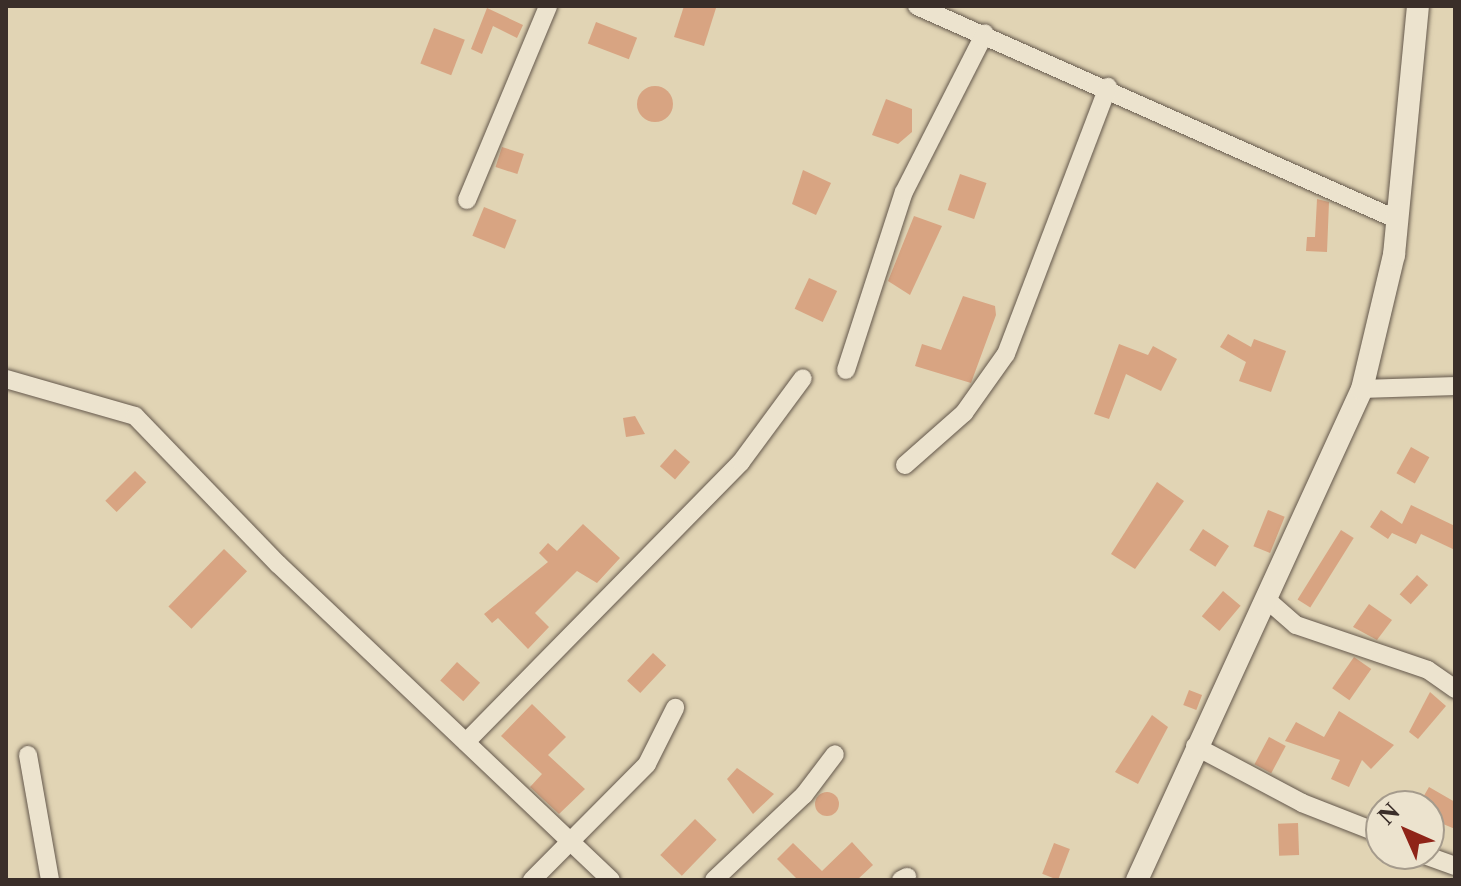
<!DOCTYPE html>
<html>
<head>
<meta charset="utf-8">
<style>
  body { margin:0 }
  #map { position:relative; width:1461px; height:886px; overflow:hidden; background:#e1d4b4; font-family:"Libre Caslon Text",serif }
  div>[style] { position:absolute }
  .building>* { inset:0; background:#d8a482; transform-origin:0 0 }
  .round { border-radius:50% }
  .roads { filter:drop-shadow(0 0 2px #64584c) drop-shadow(0 0 2px #64584c) }
  .minor>* { height:18px; margin:-9px; padding:0 9px; transform-origin:9px; border-radius:9px; background:#ece3ce }
  .tertiary>* { height:22px; margin:-11px; padding:0 11px; transform-origin:11px; border-radius:11px; background:#ece3ce }
  span { translate:-50% -50%; white-space:nowrap; text-align:center; line-height:1.15; -webkit-text-stroke:8px #ece3ce; paint-order:stroke }
  .frame { position:absolute; inset:0; border:8px solid #3a2e29; pointer-events:none }
  .north { position:absolute; left:1365px; top:790px; width:80px; height:80px; box-sizing:border-box; background:#ece3ce; border:2px solid #a59b8c; border-radius:50%; rotate:315deg; font-size:22px; font-weight:700; line-height:32px; text-align:center; color:#3a2e29 }
  .north::after { content:''; display:block; margin:auto; width:28px; height:36px; background:#8f2418; clip-path:polygon(50% 0,100% 100%,50% 72%,0 100%) }
</style>
</head>
<body>
<div id="map">
  <div class="building">
    <i style="clip-path:polygon(684px 6px,716px 8px,704px 46px,674px 37px)"></i>
    <i style="clip-path:polygon(487px 8px,523px 25px,517px 38px,493px 26px,482px 54px,471px 49px)"></i>
    <i style="left:596px;top:22px;width:44px;height:23px;rotate:21deg"></i>
    <i style="left:434px;top:28px;width:33px;height:38px;rotate:21deg"></i>
    <i class="round" style="left:637px;top:86px;width:36px;height:36px"></i>
    <i style="clip-path:polygon(886px 99px,912px 109px,912px 132px,898px 144px,872px 135px)"></i>
    <i style="left:502px;top:147px;width:23px;height:21px;rotate:18deg"></i>
    <i style="clip-path:polygon(803px 170px,831px 183px,816px 215px,792px 204px)"></i>
    <i style="left:960px;top:174px;width:28px;height:38px;rotate:19deg"></i>
    <i style="clip-path:polygon(1317px 199px,1329px 202px,1327px 252px,1306px 251px,1307px 237px,1315px 237px)"></i>
    <i style="left:484px;top:207px;width:35px;height:31px;rotate:22deg"></i>
    <i style="clip-path:polygon(914px 216px,942px 226px,910px 295px,888px 281px)"></i>
    <i style="left:809px;top:278px;width:31px;height:34px;rotate:25deg"></i>
    <i style="clip-path:polygon(963px 296px,995px 306px,996px 315px,971px 383px,915px 366px,922px 344px,941px 350px)"></i>
    <i style="clip-path:polygon(1228px 334px,1251px 347px,1254px 339px,1286px 351px,1271px 392px,1239px 381px,1246px 362px,1220px 347px)"></i>
    <i style="clip-path:polygon(1119px 344px,1148px 355px,1153px 346px,1177px 359px,1161px 391px,1126px 374px,1109px 419px,1094px 414px)"></i>
    <i style="clip-path:polygon(635px 416px,645px 434px,626px 437px,623px 418px)"></i>
    <i style="left:1411px;top:447px;width:21px;height:30px;rotate:29deg"></i>
    <i style="left:675px;top:449px;width:20px;height:23px;rotate:41deg"></i>
    <i style="left:135px;top:471px;width:16px;height:42px;rotate:45deg"></i>
    <i style="clip-path:polygon(1157px 482px,1184px 501px,1135px 569px,1111px 554px)"></i>
    <i style="clip-path:polygon(1411px 505px,1455px 526px,1455px 550px,1421px 534px,1416px 544px,1392px 533px,1388px 539px,1370px 527px,1381px 510px,1402px 524px)"></i>
    <i style="left:1268px;top:510px;width:18px;height:39px;rotate:22deg"></i>
    <i style="clip-path:polygon(583px 524px,620px 558px,597px 583px,577px 571px,535px 613px,549px 627px,528px 649px,498px 618px,492px 623px,484px 614px,548px 562px,539px 553px,548px 543px,557px 551px)"></i>
    <i style="left:1203px;top:529px;width:31px;height:25px;rotate:33deg"></i>
    <i style="left:1341px;top:530px;width:15px;height:82px;rotate:32deg"></i>
    <i style="left:224px;top:549px;width:32px;height:80px;rotate:44deg"></i>
    <i style="left:1417px;top:575px;width:15px;height:26px;rotate:42deg"></i>
    <i style="left:1223px;top:591px;width:23px;height:33px;rotate:40deg"></i>
    <i style="clip-path:polygon(1369px 604px,1392px 620px,1377px 640px,1353px 627px)"></i>
    <i style="left:653px;top:653px;width:18px;height:38px;rotate:43deg"></i>
    <i style="left:1354px;top:657px;width:21px;height:38px;rotate:35deg"></i>
    <i style="left:457px;top:662px;width:31px;height:25px;rotate:42deg"></i>
    <i style="left:1189px;top:690px;width:14px;height:16px;rotate:21deg"></i>
    <i style="clip-path:polygon(1430px 692px,1446px 706px,1418px 739px,1409px 732px)"></i>
    <i style="clip-path:polygon(532px 704px,566px 737px,548px 755px,585px 789px,559px 814px,530px 787px,542px 774px,501px 736px)"></i>
    <i style="clip-path:polygon(1339px 711px,1394px 745px,1371px 769px,1362px 760px,1349px 787px,1331px 779px,1340px 760px,1285px 741px,1296px 722px,1324px 737px)"></i>
    <i style="clip-path:polygon(1152px 715px,1168px 727px,1138px 784px,1115px 772px)"></i>
    <i style="left:1269px;top:737px;width:19px;height:31px;rotate:28deg"></i>
    <i style="clip-path:polygon(737px 768px,774px 794px,753px 814px,727px 779px)"></i>
    <i style="clip-path:polygon(1429px 787px,1455px 802px,1455px 829px,1429px 818px,1429px 806px,1418px 806px)"></i>
    <i class="round" style="left:815px;top:792px;width:24px;height:24px"></i>
    <i style="left:695px;top:819px;width:30px;height:50px;rotate:44deg"></i>
    <i style="left:1298px;top:823px;width:32px;height:20px;rotate:88deg"></i>
    <i style="clip-path:polygon(852px 842px,873px 865px,857px 880px,798px 880px,777px 859px,793px 843px,822px 871px)"></i>
    <i style="left:1054px;top:843px;width:17px;height:33px;rotate:21deg"></i>
  </div>
  <div class="roads">
    <div class="minor">
      <i style="left:917px;top:6px;width:526px;rotate:23.98deg"></i>
      <i style="left:467px;top:200px;width:210px;rotate:-67.3deg"></i>
      <i style="left:846px;top:370px;width:187px;rotate:-72deg"></i>
      <i style="left:904px;top:192px;width:178px;rotate:-63deg"></i>
      <i style="left:6px;top:379px;width:134px;rotate:16deg"></i>
      <i style="left:135px;top:416px;width:206px;rotate:46deg"></i>
      <i style="left:278px;top:564px;width:459px;rotate:43.5deg"></i>
      <i style="left:1362px;top:389px;width:93px;rotate:-1.8deg"></i>
      <i style="left:905px;top:465px;width:79px;rotate:-41.4deg"></i>
      <i style="left:964px;top:413px;width:72px;rotate:-54.6deg"></i>
      <i style="left:1006px;top:354px;width:286px;rotate:-69.1deg"></i>
      <i style="left:1265px;top:598px;width:41px;rotate:41.1deg"></i>
      <i style="left:1296px;top:625px;width:139px;rotate:18.8deg"></i>
      <i style="left:1428px;top:670px;width:33px;rotate:35deg"></i>
      <i style="left:466px;top:742px;width:392px;rotate:-45.5deg"></i>
      <i style="left:741px;top:462px;width:104px;rotate:-53.6deg"></i>
      <i style="left:1195px;top:746px;width:121px;rotate:28deg"></i>
      <i style="left:1302px;top:803px;width:85px;rotate:21.4deg"></i>
      <i style="left:28px;top:755px;width:127px;rotate:80deg"></i>
      <i style="left:1422px;top:854px;width:35px;rotate:20deg"></i>
      <i style="left:532px;top:880px;width:163px;rotate:-45.2deg"></i>
      <i style="left:647px;top:764px;width:63px;rotate:-63.4deg"></i>
      <i style="left:714px;top:880px;width:124px;rotate:-43.4deg"></i>
      <i style="left:804px;top:795px;width:51px;rotate:-52.9deg"></i>
      <i style="left:901px;top:880px;width:7px;rotate:-27deg"></i>
    </div>
    <div class="tertiary">
      <i style="left:1137px;top:880px;width:540px;rotate:-65.38deg"></i>
      <i style="left:1362px;top:389px;width:138px;rotate:-76.6deg"></i>
      <i style="left:1394px;top:255px;width:250px;rotate:-84.5deg"></i>
    </div>
  </div>
  <div class="frame"></div>
  <div class="north">N</div>
</div>
</body>
</html>
